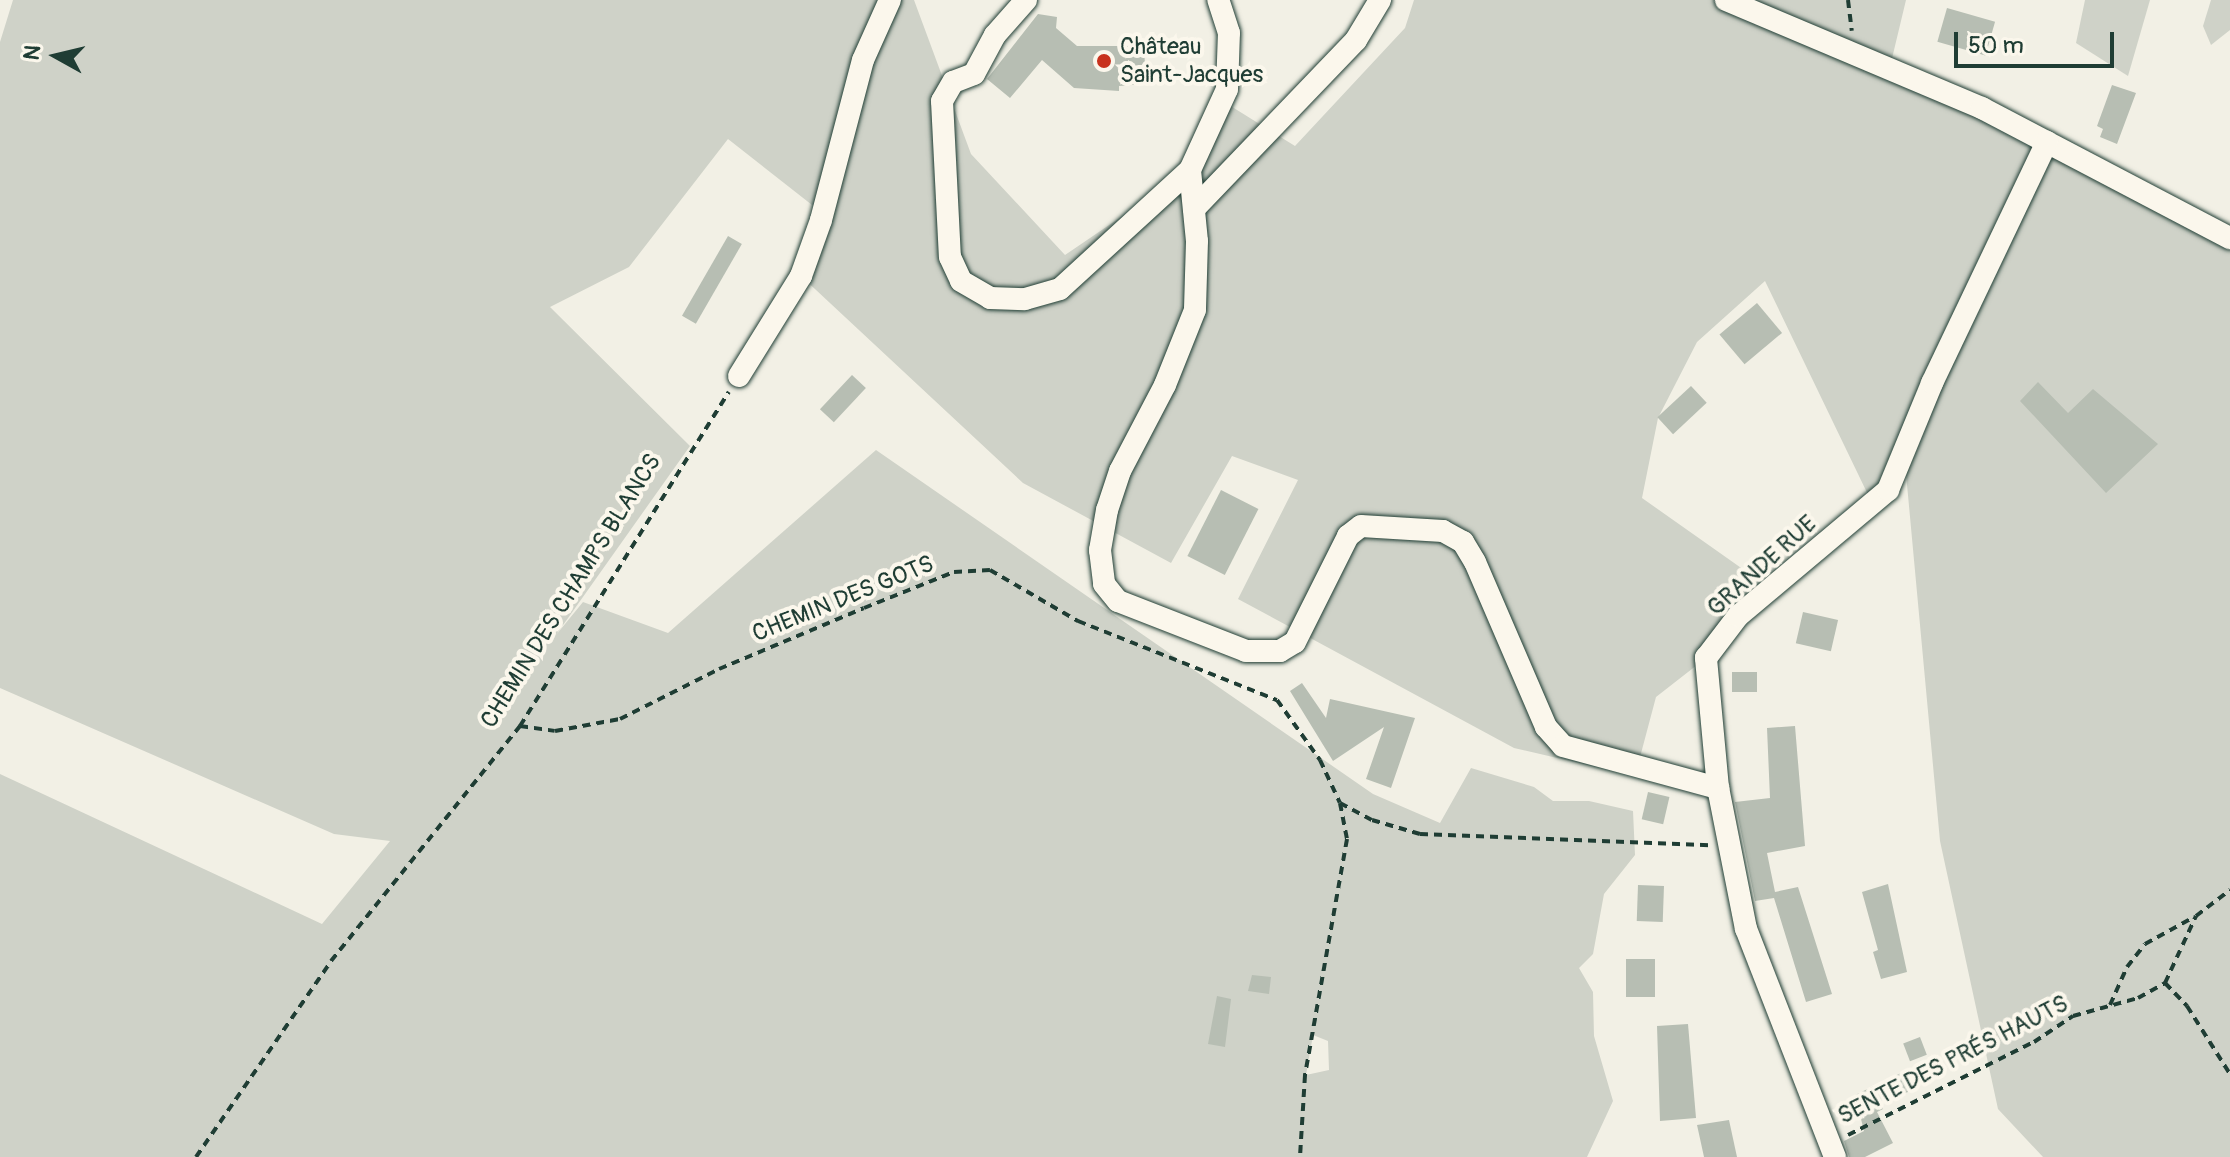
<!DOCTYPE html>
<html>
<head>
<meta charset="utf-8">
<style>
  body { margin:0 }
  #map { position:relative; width:2230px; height:1157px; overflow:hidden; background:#f2f0e5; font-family:Pangolin,sans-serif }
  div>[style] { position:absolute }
  .green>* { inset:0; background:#cfd2c8 }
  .building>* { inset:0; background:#b7beb3; transform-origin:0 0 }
  .path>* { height:4px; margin-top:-2px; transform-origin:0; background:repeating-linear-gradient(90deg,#1f3d34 0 8px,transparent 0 14px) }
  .roads { filter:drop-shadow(0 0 2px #1f3d34) drop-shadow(0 0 2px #1f3d34) }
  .minor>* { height:22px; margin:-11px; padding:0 11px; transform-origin:11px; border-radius:11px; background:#fbf7ec }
  .dots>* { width:22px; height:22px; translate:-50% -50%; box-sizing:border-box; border:4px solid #fbf7ec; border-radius:50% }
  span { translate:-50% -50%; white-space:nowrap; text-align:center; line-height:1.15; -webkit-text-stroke:8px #fbf7ec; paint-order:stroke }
  .poi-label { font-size:24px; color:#1f3d34 }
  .left { translate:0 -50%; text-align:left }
  .street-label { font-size:24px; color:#1f3d34 }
  .north { position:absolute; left:16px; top:16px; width:80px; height:80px; -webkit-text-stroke:6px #fbf7ec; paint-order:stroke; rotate:278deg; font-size:22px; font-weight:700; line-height:32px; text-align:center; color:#1f3d34 }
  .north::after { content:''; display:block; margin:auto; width:28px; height:36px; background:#1f3d34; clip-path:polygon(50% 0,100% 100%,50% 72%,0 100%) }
  .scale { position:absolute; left:1954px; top:32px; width:160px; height:36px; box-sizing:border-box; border:4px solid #1f3d34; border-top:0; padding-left:10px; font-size:24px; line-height:28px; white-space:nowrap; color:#1f3d34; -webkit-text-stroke:6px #fbf7ec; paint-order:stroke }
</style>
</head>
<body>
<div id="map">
  <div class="green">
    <i style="clip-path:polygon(evenodd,13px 0,914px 0,971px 154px,1065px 255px,1190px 170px,1221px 100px,1295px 146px,1405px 28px,1414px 0,1906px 0,1889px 71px,2230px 238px,2230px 1157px,2043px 1157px,1998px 1109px,1940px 841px,1904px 452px,1872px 503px,1765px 281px,1697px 342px,1658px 418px,1642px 498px,1771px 589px,1706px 658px,1656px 697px,1635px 776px,1514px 748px,1238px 599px,1298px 480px,1232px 456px,1171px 563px,1023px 483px,801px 276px,856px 128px,821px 212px,728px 139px,629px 267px,550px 307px,690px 446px,556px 635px,583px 602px,668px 633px,876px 450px,1373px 794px,1440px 823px,1471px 768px,1534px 787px,1553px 801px,1589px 801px,1633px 811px,1635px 855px,1604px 894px,1593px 954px,1579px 968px,1593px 992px,1594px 1036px,1613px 1101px,1587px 1157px,0 1157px,0 774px,322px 924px,390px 841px,334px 834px,0 688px,0 42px,13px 0,1313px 1035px,1328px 1041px,1329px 1070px,1306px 1075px,1313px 1035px)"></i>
    <i style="clip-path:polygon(2085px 0,2150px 0,2128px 76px,2076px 43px)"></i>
    <i style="clip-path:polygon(2211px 0,2230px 0,2230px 30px,2211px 45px,2203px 26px)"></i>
  </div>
  <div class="building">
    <i style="left:1947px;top:8px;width:50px;height:35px;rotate:16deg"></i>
    <i style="clip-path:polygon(1038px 14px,1057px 17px,1056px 28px,1077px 46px,1144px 46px,1146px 84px,1119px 86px,1119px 91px,1074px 88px,1042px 60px,1010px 98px,987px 79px)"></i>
    <i style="clip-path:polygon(2112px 85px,2136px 93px,2117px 144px,2100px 137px,2103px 129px,2097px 126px)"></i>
    <i style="left:728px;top:236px;width:16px;height:92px;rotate:30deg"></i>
    <i style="left:1757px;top:303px;width:39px;height:49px;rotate:50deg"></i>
    <i style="left:852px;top:375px;width:19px;height:47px;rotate:43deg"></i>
    <i style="clip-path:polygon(2038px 382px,2068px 413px,2093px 389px,2158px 444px,2106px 493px,2020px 401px)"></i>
    <i style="left:1691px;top:386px;width:23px;height:46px;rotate:47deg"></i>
    <i style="left:1221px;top:490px;width:42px;height:74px;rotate:27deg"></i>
    <i style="left:1803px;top:612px;width:36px;height:32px;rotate:13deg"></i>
    <i style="left:1732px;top:672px;width:25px;height:20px"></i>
    <i style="clip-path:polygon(1302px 683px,1326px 718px,1330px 699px,1415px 718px,1391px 788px,1366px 779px,1384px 727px,1333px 761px,1290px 691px)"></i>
    <i style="clip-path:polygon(1795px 726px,1805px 846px,1767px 853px,1775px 892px,1798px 887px,1832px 994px,1806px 1002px,1774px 898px,1755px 901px,1735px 802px,1770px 798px,1767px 728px)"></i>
    <i style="left:1648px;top:792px;width:22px;height:28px;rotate:13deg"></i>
    <i style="clip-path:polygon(1888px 884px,1907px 972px,1881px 979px,1873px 952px,1878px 950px,1862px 892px)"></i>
    <i style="left:1638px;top:885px;width:26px;height:36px;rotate:2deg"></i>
    <i style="left:1655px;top:959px;width:38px;height:29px;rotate:90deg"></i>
    <i style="clip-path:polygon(1252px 975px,1271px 977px,1269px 994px,1248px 991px)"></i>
    <i style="clip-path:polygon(1217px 996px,1231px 999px,1225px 1047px,1208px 1044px)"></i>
    <i style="clip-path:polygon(1688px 1024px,1696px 1118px,1660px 1121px,1657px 1026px)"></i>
    <i style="left:1920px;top:1037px;width:19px;height:18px;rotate:69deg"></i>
    <i style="clip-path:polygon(1901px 1073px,1908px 1092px,1880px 1102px,1883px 1109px,1877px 1112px,1893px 1143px,1865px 1157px,1849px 1157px,1844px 1141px,1864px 1131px,1855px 1095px)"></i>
    <i style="clip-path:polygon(1729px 1120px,1737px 1157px,1704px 1157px,1697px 1125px)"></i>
  </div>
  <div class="path">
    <i style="left:1848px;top:0;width:31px;rotate:83deg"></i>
    <i style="left:520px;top:726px;width:35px;rotate:8deg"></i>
    <i style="left:555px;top:731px;width:66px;rotate:-10.5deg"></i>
    <i style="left:620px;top:719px;width:111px;rotate:-26.8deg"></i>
    <i style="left:719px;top:669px;width:157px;rotate:-22.8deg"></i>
    <i style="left:864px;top:608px;width:97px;rotate:-21.8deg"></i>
    <i style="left:954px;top:572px;width:36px;rotate:-3deg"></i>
    <i style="left:990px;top:570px;width:102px;rotate:30.1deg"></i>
    <i style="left:1078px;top:621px;width:214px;rotate:21.7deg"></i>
    <i style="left:1277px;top:700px;width:74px;rotate:54.4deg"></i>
    <i style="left:1320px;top:760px;width:47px;rotate:65.1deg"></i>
    <i style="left:1340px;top:803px;width:37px;rotate:79deg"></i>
    <i style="left:1347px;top:839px;width:240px;rotate:100.1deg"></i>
    <i style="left:1305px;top:1075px;width:82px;rotate:93.5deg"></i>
    <i style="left:1340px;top:803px;width:36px;rotate:28deg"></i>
    <i style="left:1372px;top:820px;width:50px;rotate:16.3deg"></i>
    <i style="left:1420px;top:834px;width:290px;rotate:2.2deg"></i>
    <i style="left:2165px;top:983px;width:32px;rotate:46deg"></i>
    <i style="left:2187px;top:1006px;width:80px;rotate:57.7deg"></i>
    <i style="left:2110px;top:1005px;width:42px;rotate:-65.9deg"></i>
    <i style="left:2127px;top:967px;width:29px;rotate:-52deg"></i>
    <i style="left:2145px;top:944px;width:56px;rotate:-28.9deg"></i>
    <i style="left:1848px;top:1135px;width:208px;rotate:-26.6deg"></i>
    <i style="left:2034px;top:1042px;width:47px;rotate:-33.7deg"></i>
    <i style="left:2073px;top:1016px;width:67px;rotate:-15.5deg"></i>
    <i style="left:2138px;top:998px;width:31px;rotate:-29deg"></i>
    <i style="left:2165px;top:983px;width:74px;rotate:-65.2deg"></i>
    <i style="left:2196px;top:916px;width:43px;rotate:-37.4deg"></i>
    <i style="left:196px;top:1157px;width:238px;rotate:-55.4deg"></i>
    <i style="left:331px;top:961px;width:302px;rotate:-51.2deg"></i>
    <i style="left:520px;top:726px;width:394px;rotate:-58deg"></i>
  </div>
  <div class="roads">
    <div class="minor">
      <i style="left:1026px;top:0;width:47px;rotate:131.5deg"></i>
      <i style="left:995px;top:35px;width:44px;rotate:118.3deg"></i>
      <i style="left:974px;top:74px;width:22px;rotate:159deg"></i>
      <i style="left:953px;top:82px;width:22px;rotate:120deg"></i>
      <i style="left:942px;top:101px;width:156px;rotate:87.1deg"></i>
      <i style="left:950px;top:257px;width:26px;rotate:65deg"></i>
      <i style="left:961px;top:281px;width:34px;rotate:30deg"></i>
      <i style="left:990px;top:298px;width:35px;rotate:2deg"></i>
      <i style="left:1025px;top:299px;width:36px;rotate:-16deg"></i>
      <i style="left:1060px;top:289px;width:176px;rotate:-42.5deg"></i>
      <i style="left:1190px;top:170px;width:89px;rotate:-65.4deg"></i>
      <i style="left:1227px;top:89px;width:56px;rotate:-88deg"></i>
      <i style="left:1229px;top:33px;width:35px;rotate:-108deg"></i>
      <i style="left:1726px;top:0;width:278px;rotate:22.9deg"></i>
      <i style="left:1982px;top:108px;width:280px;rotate:27.7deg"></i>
      <i style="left:1190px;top:170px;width:71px;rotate:84.4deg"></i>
      <i style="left:1197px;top:241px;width:69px;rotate:91.7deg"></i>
      <i style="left:1195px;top:310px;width:81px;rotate:111.8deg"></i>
      <i style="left:1165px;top:385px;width:97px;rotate:117.6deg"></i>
      <i style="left:1120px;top:471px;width:41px;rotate:108.4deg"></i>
      <i style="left:1107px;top:510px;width:41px;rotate:99.9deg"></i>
      <i style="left:1100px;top:550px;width:34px;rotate:83deg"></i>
      <i style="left:1104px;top:584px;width:22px;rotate:51deg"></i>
      <i style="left:1118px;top:601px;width:137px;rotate:21.3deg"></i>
      <i style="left:1246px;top:651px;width:34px"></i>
      <i style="left:1280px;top:651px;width:17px;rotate:-31deg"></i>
      <i style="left:1295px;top:642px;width:119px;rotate:-63.4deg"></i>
      <i style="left:1348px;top:536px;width:16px;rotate:-38deg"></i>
      <i style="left:1361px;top:526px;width:82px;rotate:3.5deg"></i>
      <i style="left:1443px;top:531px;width:23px;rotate:29deg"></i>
      <i style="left:1463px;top:542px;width:23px;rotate:59deg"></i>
      <i style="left:1475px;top:562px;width:180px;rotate:66.7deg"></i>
      <i style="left:1546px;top:727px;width:25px;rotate:48deg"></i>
      <i style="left:1563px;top:746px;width:161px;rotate:15.2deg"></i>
      <i style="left:1194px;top:209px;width:234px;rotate:-46.2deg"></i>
      <i style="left:1356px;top:40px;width:47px;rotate:-59deg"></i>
      <i style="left:739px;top:376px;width:118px;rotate:-58.2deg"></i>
      <i style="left:801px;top:276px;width:59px;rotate:-70.3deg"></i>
      <i style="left:821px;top:220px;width:165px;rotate:-75.3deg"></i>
      <i style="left:863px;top:60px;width:66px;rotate:-65.8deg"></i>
      <i style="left:1835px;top:1157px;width:245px;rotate:-111.3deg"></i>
      <i style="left:1746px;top:929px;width:144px;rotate:-101.2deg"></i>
      <i style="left:1718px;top:788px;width:131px;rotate:-95.3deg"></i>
      <i style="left:1706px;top:658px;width:53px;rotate:-52.7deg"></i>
      <i style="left:1738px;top:616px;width:196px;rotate:-40deg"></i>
      <i style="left:1888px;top:490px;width:116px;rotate:-67.6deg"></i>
      <i style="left:1932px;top:383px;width:267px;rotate:-64.5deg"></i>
    </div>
  </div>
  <div class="dots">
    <i style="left:1104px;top:61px;background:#c8321e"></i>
  </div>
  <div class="poi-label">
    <span class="left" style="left:1120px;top:61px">Château<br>Saint-Jacques</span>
  </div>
  <div class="street-label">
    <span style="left:1762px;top:566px;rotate:-42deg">GRANDE RUE</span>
    <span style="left:571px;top:591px;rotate:-58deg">CHEMIN DES CHAMPS BLANCS</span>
    <span style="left:843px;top:599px;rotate:-22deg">CHEMIN DES GOTS</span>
    <span style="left:1953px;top:1060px;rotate:-27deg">SENTE DES PRÉS HAUTS</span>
  </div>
  <div class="north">N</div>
  <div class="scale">50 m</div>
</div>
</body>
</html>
